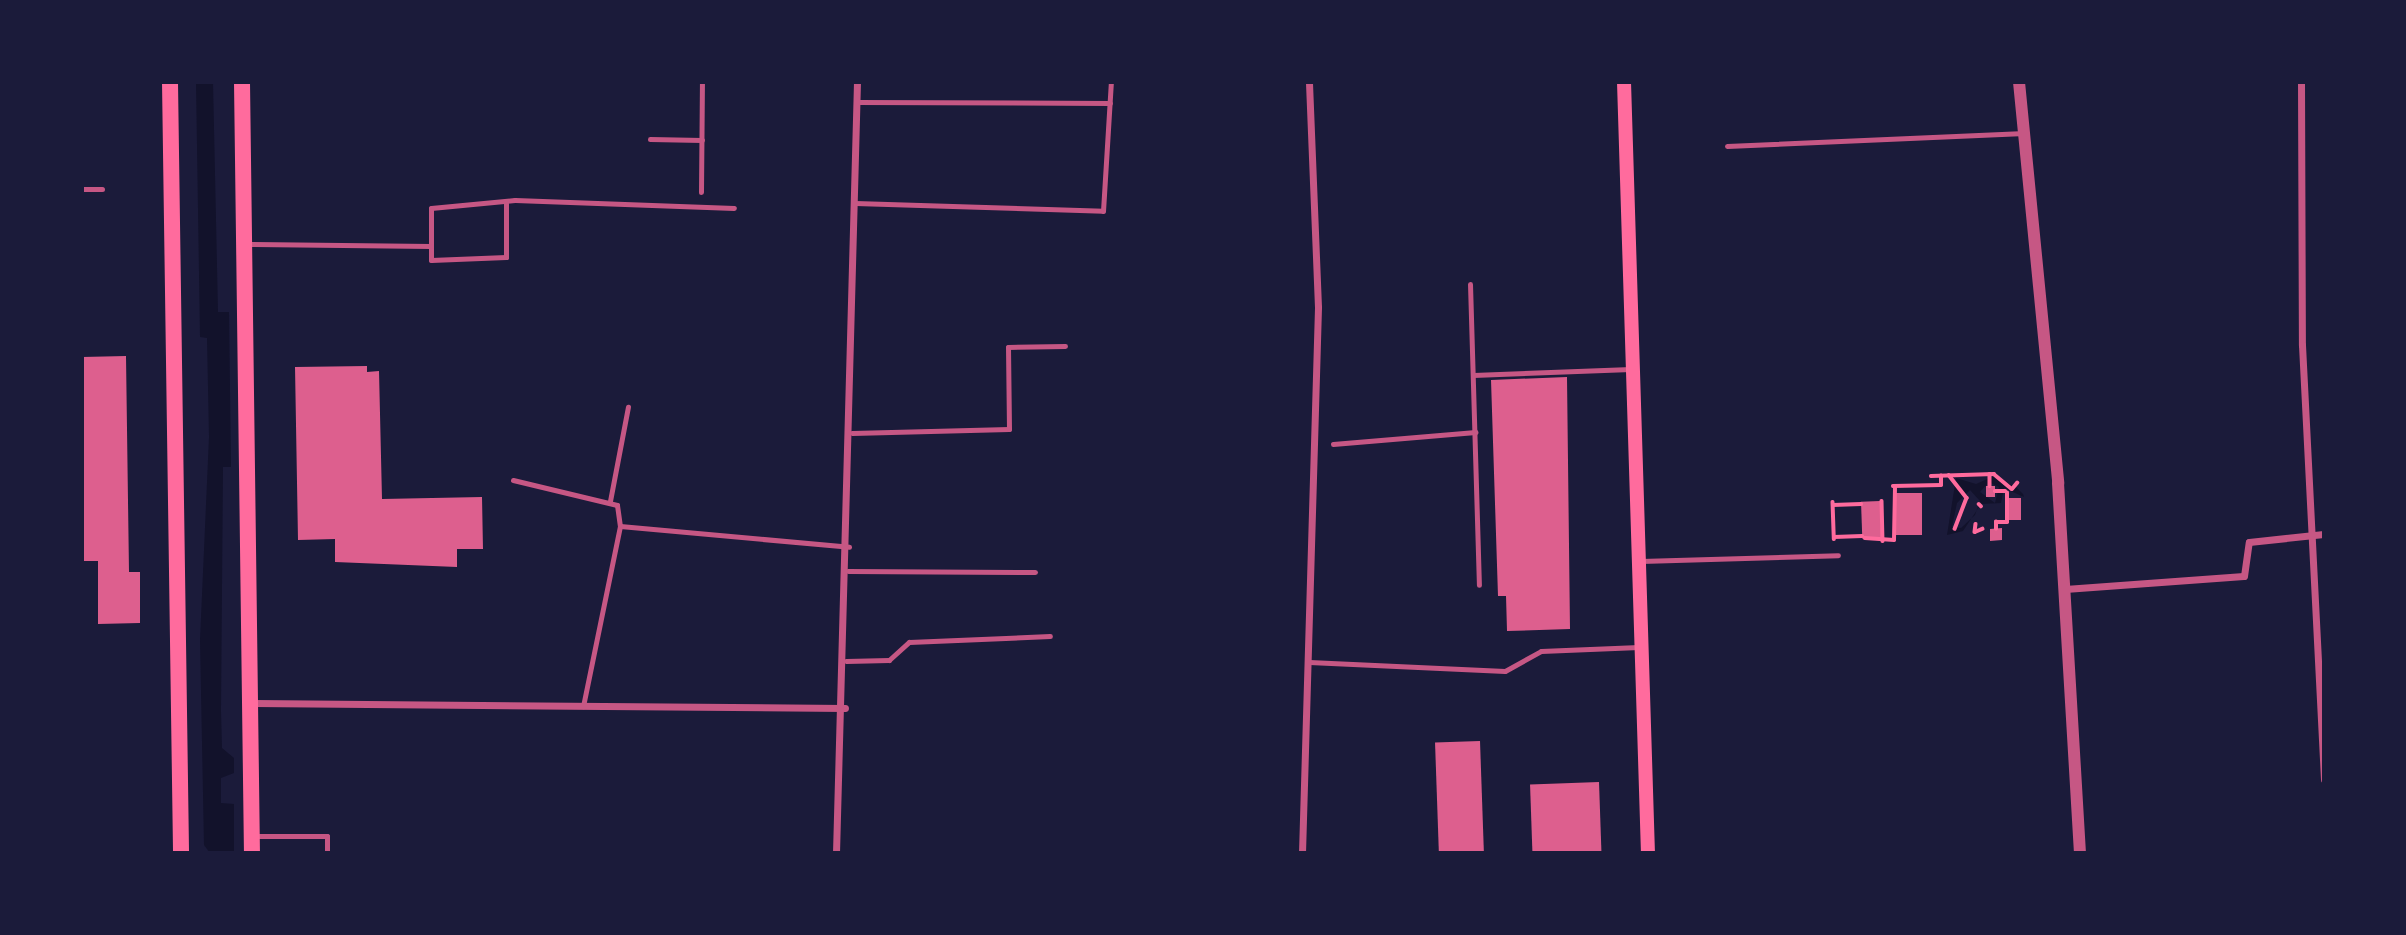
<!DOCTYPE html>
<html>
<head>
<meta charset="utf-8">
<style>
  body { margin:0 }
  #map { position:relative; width:2406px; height:935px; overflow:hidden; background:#1b1b3a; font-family:Helvetica,sans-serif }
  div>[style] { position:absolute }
  .water>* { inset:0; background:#12122b }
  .building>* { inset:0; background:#dd5f8e; transform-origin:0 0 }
  .path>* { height:3.5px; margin:-1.75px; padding:0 1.75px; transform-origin:1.75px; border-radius:1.75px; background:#ff6b9d }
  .service>* { height:5px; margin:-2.5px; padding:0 2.5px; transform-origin:2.5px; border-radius:2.5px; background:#c65784 }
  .minor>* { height:7px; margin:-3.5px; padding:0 3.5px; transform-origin:3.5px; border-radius:3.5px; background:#c65784 }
  .tertiary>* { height:12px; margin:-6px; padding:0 6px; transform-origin:6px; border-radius:6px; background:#c65784 }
  .secondary>* { height:14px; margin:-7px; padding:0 7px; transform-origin:7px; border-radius:7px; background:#ff6b9d }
  .primary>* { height:16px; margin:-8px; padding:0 8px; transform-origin:8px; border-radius:8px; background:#ff6b9d }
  span { translate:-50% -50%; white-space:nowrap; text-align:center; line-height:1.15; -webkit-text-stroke:7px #1b1b3a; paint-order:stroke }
  .frame { position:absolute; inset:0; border:84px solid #1b1b3a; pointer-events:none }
</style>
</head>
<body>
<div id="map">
  <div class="water">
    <i style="clip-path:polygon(196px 82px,213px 82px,218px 312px,229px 312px,231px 467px,223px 467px,221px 711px,222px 748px,234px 758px,234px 773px,221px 778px,221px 803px,234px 804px,234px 853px,210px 853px,204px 845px,200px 640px,209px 437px,207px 338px,200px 337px)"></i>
    <i style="clip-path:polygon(evenodd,1994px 476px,2017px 488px,2023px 494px,2024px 497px,2004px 488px,2001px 503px,1981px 504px,1963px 531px,1947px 535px,1956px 478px,1976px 484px,1994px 476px,1989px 482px,1999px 487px,1995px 503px,1980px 492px,1989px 482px,1994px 476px,1970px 490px,1980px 501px,1975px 515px,1961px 528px,1952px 527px,1957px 503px,1970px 490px)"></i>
  </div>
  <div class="building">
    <i style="clip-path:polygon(126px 356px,129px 572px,140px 572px,140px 623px,98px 624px,98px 561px,82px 561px,82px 357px)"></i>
    <i style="clip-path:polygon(367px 366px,367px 372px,379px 371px,382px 499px,482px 497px,483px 549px,457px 549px,457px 567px,335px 562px,335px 539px,298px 540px,295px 367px)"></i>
    <i style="clip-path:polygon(1567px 377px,1570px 629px,1507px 631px,1506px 596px,1498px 596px,1491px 380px)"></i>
    <i style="left:1986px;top:486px;width:9px;height:11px"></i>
    <i style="left:1896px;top:493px;width:26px;height:42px"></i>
    <i style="left:2008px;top:498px;width:13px;height:22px"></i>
    <i style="left:1880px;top:501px;width:37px;height:19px;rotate:88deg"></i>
    <i style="clip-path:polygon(2002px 528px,2002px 540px,1990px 541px,1990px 529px)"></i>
    <i style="left:1480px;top:741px;width:112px;height:45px;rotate:88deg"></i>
    <i style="left:1599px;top:782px;width:71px;height:69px;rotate:88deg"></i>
  </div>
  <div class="path">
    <i style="left:1990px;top:474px;width:12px;rotate:90deg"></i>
    <i style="left:1949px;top:475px;width:29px;rotate:52deg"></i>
    <i style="left:1967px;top:498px;width:33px;rotate:111deg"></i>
    <i style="left:1931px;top:476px;width:63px;rotate:-1.8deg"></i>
    <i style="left:1994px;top:474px;width:23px;rotate:40deg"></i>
    <i style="left:2012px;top:489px;width:8px;rotate:-50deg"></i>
    <i style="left:1893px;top:486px;width:48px;rotate:-1.2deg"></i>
    <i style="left:1941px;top:485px;width:9px;rotate:-90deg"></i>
    <i style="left:1995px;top:491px;width:10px"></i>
    <i style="left:1882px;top:501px;width:40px;rotate:88.6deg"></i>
    <i style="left:1833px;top:502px;width:37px;rotate:88deg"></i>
    <i style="left:1979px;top:504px;width:3px;rotate:45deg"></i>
    <i style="left:1833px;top:505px;width:28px;rotate:-2deg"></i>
    <i style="left:1976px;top:524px;width:8px;rotate:97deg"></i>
    <i style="left:1975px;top:532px;width:8px;rotate:-23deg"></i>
    <i style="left:1996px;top:529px;width:7px;rotate:-90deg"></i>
    <i style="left:1996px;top:522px;width:11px"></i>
    <i style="left:2007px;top:522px;width:29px;rotate:-90deg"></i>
    <i style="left:1834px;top:537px;width:28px;rotate:-2deg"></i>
    <i style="left:1865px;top:538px;width:29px;rotate:4deg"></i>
    <i style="left:1894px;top:540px;width:52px;rotate:-88.9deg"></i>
  </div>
  <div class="service">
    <i style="left:856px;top:102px;width:254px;rotate:0.2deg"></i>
    <i style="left:650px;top:139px;width:52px;rotate:1.1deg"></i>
    <i style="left:1727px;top:146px;width:292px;rotate:-2.5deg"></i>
    <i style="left:82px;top:189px;width:20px"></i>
    <i style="left:701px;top:192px;width:110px;rotate:-89.5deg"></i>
    <i style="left:506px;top:203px;width:54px;rotate:90deg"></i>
    <i style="left:506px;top:257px;width:75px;rotate:177.7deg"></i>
    <i style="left:431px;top:260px;width:52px;rotate:-90deg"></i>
    <i style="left:431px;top:208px;width:84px;rotate:-5.4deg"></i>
    <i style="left:515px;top:200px;width:219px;rotate:2.1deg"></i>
    <i style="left:855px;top:203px;width:248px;rotate:1.8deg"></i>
    <i style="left:1103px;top:211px;width:129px;rotate:-86.5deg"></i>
    <i style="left:245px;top:244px;width:186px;rotate:0.6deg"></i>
    <i style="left:1470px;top:284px;width:301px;rotate:88.3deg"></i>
    <i style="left:1473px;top:375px;width:158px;rotate:-2.2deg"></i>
    <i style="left:852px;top:433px;width:157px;rotate:-1.5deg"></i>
    <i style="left:1009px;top:429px;width:82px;rotate:-90.7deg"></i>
    <i style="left:1008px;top:347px;width:57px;rotate:-1deg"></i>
    <i style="left:1333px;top:444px;width:143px;rotate:-4.8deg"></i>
    <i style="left:513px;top:480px;width:107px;rotate:13.5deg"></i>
    <i style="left:617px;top:505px;width:21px;rotate:82deg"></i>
    <i style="left:620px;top:526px;width:184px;rotate:101.6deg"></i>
    <i style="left:610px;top:501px;width:96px;rotate:-79.2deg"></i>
    <i style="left:620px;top:526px;width:230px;rotate:5.2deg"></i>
    <i style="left:1641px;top:561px;width:197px;rotate:-1.7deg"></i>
    <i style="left:848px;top:571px;width:187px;rotate:0.3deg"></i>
    <i style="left:846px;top:661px;width:43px;rotate:-1.3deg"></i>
    <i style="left:889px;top:660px;width:27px;rotate:-42deg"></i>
    <i style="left:909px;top:642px;width:141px;rotate:-2.4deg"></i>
    <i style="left:1309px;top:662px;width:196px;rotate:2.6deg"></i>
    <i style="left:1505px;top:671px;width:41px;rotate:-29.1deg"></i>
    <i style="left:1541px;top:651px;width:98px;rotate:-2.3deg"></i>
    <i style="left:255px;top:836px;width:72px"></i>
    <i style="left:327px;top:836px;width:17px;rotate:90deg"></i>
  </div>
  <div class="minor">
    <i style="left:2301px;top:82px;width:263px;rotate:89.8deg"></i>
    <i style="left:2302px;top:345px;width:435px;rotate:87.1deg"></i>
    <i style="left:2065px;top:589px;width:179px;rotate:-4.2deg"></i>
    <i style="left:2244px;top:576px;width:34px;rotate:-82deg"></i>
    <i style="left:2249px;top:542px;width:75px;rotate:-6.1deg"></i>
    <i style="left:251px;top:703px;width:594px;rotate:0.48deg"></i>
    <i style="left:836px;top:853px;width:771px;rotate:-88.44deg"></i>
    <i style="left:1302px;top:853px;width:546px;rotate:-88.32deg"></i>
    <i style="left:1318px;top:307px;width:225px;rotate:-92.3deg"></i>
  </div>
  <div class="tertiary">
    <i style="left:2019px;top:82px;width:403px;rotate:84.4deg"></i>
    <i style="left:2058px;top:483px;width:371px;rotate:86.6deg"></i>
  </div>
  <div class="secondary">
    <i style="left:1624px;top:82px;width:771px;rotate:88.22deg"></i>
  </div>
  <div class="primary">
    <i style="left:170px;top:82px;width:771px;rotate:89.18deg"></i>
    <i style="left:242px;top:82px;width:771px;rotate:89.26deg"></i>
  </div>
  <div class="frame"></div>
</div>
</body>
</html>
